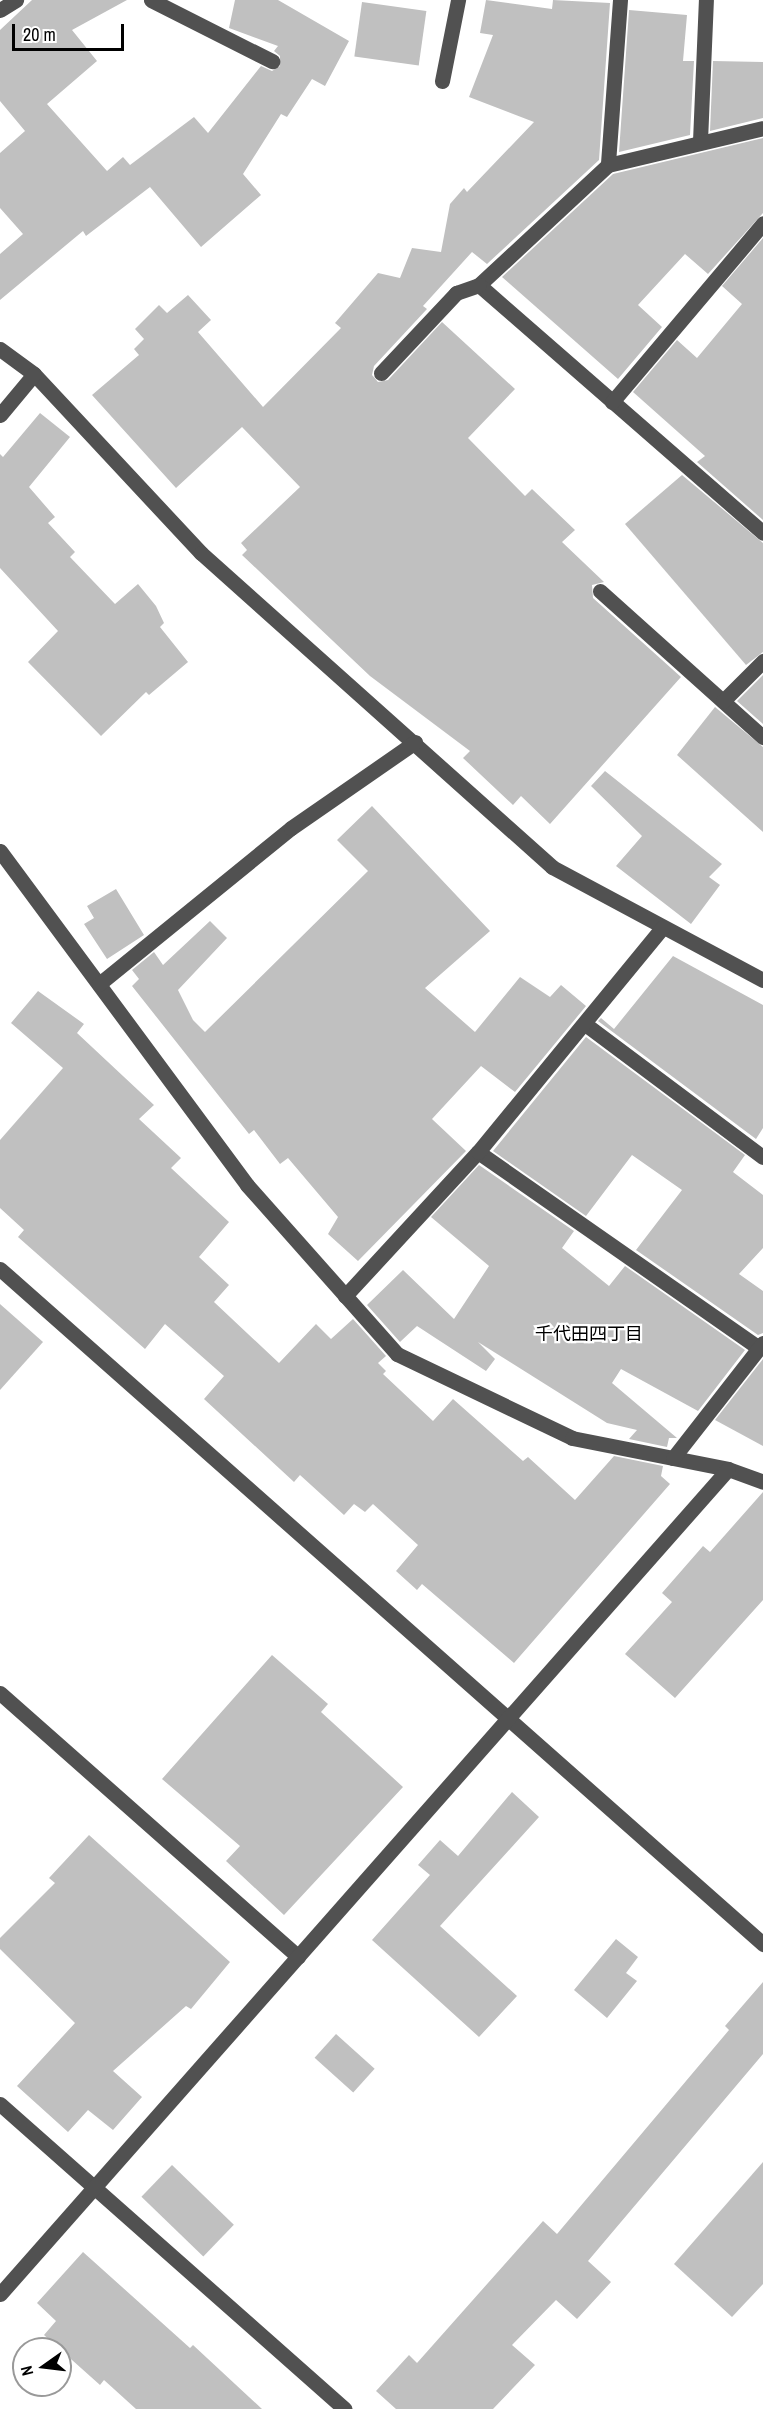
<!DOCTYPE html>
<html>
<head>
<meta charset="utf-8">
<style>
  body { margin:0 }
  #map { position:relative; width:763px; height:2409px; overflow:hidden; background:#fff; font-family:"Archivo Narrow","Noto Sans JP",sans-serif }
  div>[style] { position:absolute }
  .building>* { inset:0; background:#c0c0c0; transform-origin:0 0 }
  .minor>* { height:15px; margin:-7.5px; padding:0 7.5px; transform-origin:7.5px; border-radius:7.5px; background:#515151 }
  span { translate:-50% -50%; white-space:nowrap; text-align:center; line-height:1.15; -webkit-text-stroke:4.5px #fff; paint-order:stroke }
  .neighbourhood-label { font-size:18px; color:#000 }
  .north { position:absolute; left:12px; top:2337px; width:60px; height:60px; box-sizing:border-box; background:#fff; border:2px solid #999; border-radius:50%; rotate:256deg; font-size:16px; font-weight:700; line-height:24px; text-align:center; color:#000 }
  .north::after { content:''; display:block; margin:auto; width:21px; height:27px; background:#000; clip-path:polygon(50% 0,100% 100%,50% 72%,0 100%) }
  .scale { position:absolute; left:12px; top:24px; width:112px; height:27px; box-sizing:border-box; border:3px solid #000; border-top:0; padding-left:8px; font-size:18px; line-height:21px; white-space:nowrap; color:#000; -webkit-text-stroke:4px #fff; paint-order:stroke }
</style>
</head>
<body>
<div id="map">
  <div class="building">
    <i style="clip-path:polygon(32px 0,127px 0,72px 30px,97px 61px,47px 104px,107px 171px,123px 157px,130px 165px,194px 117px,208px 133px,261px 66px,272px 71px,280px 66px,280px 56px,274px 51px,278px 46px,229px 28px,235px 0,278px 0,349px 41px,325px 86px,312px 79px,287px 117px,281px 114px,243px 174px,261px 195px,201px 247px,150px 187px,86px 236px,83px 231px,0 300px,0 254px,23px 234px,0 208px,0 153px,25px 131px,0 101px,0 30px)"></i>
    <i style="clip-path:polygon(486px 0,552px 9px,553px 0,610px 3px,599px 160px,487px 264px,472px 252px,423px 306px,427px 309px,374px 366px,372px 375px,378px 382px,388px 380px,442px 322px,515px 389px,468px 438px,525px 496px,532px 489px,575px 530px,562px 542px,604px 582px,592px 585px,593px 598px,681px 677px,550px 824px,521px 796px,513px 805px,463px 758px,470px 751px,370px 676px,242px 555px,247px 550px,241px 543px,300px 487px,242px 427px,176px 488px,92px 395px,139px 355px,134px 349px,144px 339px,135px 329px,159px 305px,167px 313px,188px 295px,211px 320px,198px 332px,263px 407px,341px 328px,335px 323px,378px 273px,400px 278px,412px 248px,441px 252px,450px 204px,464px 188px,467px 192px,534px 122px,469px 97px,493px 35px,480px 33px)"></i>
    <i style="left:362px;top:2px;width:65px;height:55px;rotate:8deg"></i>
    <i style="clip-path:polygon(629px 10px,687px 15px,683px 61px,694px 61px,690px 135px,619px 152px)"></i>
    <i style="clip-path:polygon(713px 61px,763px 62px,763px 118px,710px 131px)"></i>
    <i style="clip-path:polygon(763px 138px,763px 213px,708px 274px,685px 254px,638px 305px,662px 327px,618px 379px,502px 277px,613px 174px)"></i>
    <i style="clip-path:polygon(763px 238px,763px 520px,697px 462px,705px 456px,633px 392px,677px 340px,697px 358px,742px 304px,722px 286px)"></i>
    <i style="clip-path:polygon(40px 413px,70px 437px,29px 487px,55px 517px,48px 523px,75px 552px,70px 557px,115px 604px,138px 584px,156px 606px,164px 623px,160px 627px,188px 662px,149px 695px,146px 692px,101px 736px,28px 662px,58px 631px,0 568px,0 454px,3px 457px)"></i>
    <i style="clip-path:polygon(682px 475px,763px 543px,763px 652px,746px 665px,625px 524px)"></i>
    <i style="clip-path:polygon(763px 675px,763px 724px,737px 701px)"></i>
    <i style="clip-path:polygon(715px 707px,763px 747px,763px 832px,677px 755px)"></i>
    <i style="clip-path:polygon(605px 771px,722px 864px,709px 877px,720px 885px,691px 924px,616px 866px,642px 836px,591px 786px)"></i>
    <i style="clip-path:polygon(372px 806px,490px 931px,425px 988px,475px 1032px,520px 977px,550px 997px,561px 985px,586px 1006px,515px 1092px,481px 1066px,432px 1119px,466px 1151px,358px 1261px,328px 1234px,338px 1217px,288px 1158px,280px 1164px,254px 1130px,249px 1134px,132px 986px,139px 979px,132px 970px,154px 952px,163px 965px,210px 921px,227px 938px,178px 990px,193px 1020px,205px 1032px,368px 871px,337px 840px)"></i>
    <i style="clip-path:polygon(116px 889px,144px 935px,107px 959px,84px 924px,94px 918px,87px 906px)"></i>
    <i style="clip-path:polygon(673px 956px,763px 1005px,763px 1128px,756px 1139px,598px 1021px,601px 1018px,614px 1029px)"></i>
    <i style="clip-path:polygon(38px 991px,84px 1024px,77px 1033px,154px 1105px,139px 1119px,181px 1158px,171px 1168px,229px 1222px,199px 1257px,229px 1285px,214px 1302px,279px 1363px,316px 1324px,331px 1339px,353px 1319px,386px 1356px,378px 1363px,386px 1371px,383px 1374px,433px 1421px,453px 1399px,523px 1461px,528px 1457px,575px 1500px,614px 1456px,663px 1466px,661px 1476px,670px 1484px,514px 1663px,422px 1584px,417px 1590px,396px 1571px,418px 1545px,373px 1504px,365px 1512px,354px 1504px,344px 1515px,300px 1475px,294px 1482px,204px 1399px,224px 1376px,165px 1324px,145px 1349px,18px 1237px,24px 1230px,0 1208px,0 1140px,63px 1068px,11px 1023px)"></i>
    <i style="clip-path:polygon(586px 1037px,745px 1155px,733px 1172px,763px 1195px,763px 1248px,739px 1274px,763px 1291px,763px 1333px,758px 1335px,636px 1250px,682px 1190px,632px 1155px,586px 1216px,493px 1151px)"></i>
    <i style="clip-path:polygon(479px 1165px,574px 1231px,562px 1248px,609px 1286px,625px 1266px,745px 1350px,698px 1411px,621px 1369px,612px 1383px,677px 1438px,669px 1438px,667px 1447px,629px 1439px,637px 1430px,607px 1423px,478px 1342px,495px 1359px,486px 1371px,417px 1326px,400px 1342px,367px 1305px,403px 1270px,454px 1319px,489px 1266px,431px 1217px)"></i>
    <i style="clip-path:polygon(0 1304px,43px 1342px,0 1390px)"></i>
    <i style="clip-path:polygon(763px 1359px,763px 1446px,715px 1420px)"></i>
    <i style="clip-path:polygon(763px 1492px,763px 1600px,675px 1698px,625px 1654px,672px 1602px,662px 1593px,703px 1546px,710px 1552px)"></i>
    <i style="clip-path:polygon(272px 1655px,328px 1704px,321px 1712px,403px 1787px,284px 1915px,226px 1861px,240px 1846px,162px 1779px)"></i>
    <i style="clip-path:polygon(512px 1792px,539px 1817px,440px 1926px,517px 1996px,479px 2037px,372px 1940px,430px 1875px,418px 1865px,440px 1840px,458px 1856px)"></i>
    <i style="clip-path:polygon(89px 1835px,230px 1962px,191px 2009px,186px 2006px,113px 2071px,142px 2097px,113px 2130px,88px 2110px,68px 2132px,17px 2086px,75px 2023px,0 1949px,0 1938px,55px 1883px,49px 1878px)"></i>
    <i style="clip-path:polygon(616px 1939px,638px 1957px,626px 1973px,637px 1981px,607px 2018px,574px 1990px)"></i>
    <i style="clip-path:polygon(763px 1982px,763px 2054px,588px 2261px,611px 2282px,577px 2319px,556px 2300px,512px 2345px,535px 2365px,493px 2409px,396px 2409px,376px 2391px,409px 2355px,417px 2363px,543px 2221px,557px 2234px,729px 2030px,725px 2026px)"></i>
    <i style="left:336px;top:2034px;width:52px;height:32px;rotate:42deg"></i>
    <i style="clip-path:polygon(763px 2162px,763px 2284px,732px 2317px,674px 2264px)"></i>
    <i style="left:172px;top:2165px;width:86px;height:44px;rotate:44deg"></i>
    <i style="clip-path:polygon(83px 2252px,190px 2348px,193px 2345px,262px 2409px,136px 2409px,104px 2380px,100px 2385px,44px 2335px,56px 2321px,37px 2303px)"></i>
  </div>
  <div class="minor">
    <i style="left:151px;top:0;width:136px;rotate:26.8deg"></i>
    <i style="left:620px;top:0;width:165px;rotate:94.2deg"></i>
    <i style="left:608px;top:165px;width:176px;rotate:137.1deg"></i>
    <i style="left:479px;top:285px;width:377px;rotate:41.1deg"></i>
    <i style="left:0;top:10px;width:19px;rotate:-32deg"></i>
    <i style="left:442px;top:81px;width:83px;rotate:-78.8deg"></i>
    <i style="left:700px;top:141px;width:141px;rotate:-87.6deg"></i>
    <i style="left:608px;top:165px;width:159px;rotate:-13.4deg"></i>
    <i style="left:0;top:349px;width:42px;rotate:36.3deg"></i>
    <i style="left:34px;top:374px;width:245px;rotate:47deg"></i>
    <i style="left:201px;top:553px;width:471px;rotate:41.8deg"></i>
    <i style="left:552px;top:867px;width:239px;rotate:28.2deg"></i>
    <i style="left:381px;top:373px;width:110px;rotate:-46.8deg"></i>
    <i style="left:456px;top:293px;width:24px;rotate:-19deg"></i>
    <i style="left:612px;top:402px;width:234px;rotate:-49.8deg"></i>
    <i style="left:0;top:415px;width:53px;rotate:-50.3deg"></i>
    <i style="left:600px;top:591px;width:219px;rotate:41.9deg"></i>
    <i style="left:723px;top:701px;width:57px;rotate:-45deg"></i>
    <i style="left:0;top:851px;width:415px;rotate:53.5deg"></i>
    <i style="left:247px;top:1185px;width:226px;rotate:48.4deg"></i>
    <i style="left:397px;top:1354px;width:194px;rotate:25.6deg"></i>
    <i style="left:572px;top:1438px;width:159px;rotate:11.2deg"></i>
    <i style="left:728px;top:1469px;width:37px;rotate:20deg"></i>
    <i style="left:99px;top:984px;width:247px;rotate:-39.1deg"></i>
    <i style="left:291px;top:828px;width:151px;rotate:-34.7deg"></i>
    <i style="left:585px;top:1024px;width:222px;rotate:36.8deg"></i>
    <i style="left:478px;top:1152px;width:343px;rotate:34.9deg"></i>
    <i style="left:0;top:1269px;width:1019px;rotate:41.5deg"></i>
    <i style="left:345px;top:1296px;width:196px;rotate:-47.3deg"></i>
    <i style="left:478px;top:1152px;width:291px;rotate:-50.6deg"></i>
    <i style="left:673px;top:1458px;width:146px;rotate:-52deg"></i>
    <i style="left:0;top:1693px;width:398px;rotate:41.5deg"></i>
    <i style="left:0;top:2104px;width:460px;rotate:41.5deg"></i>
    <i style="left:0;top:2294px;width:1100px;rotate:-48.57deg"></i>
  </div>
  <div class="neighbourhood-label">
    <span style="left:589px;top:1334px">千代田四丁目</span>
  </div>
  <div class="north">N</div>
  <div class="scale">20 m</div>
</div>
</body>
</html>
